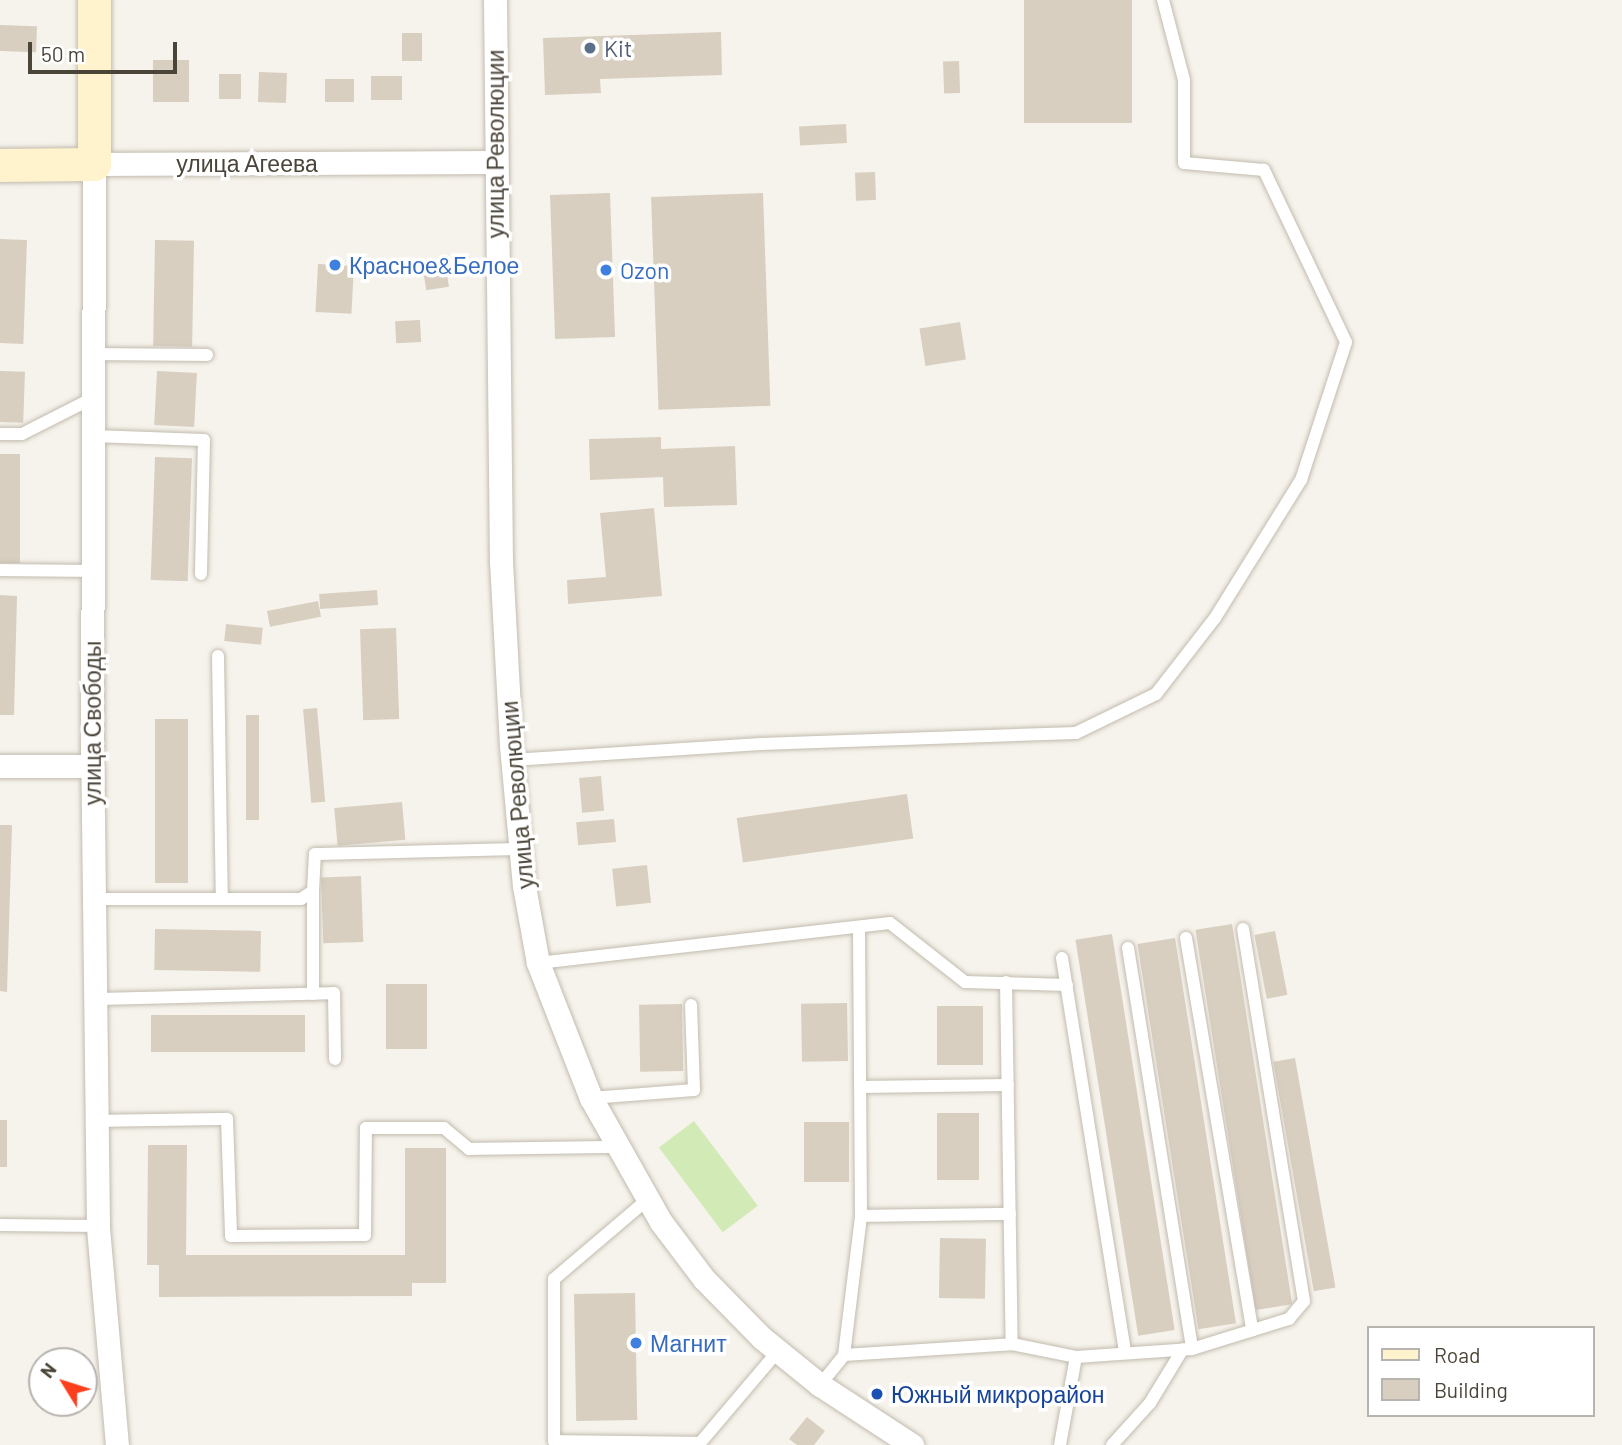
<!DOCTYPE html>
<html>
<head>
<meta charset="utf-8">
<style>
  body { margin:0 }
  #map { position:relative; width:1622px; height:1445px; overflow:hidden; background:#f6f3ec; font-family:Barlow,sans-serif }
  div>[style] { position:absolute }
  .green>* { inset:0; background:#d2eab5; transform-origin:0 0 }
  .building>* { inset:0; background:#d8cfc1; transform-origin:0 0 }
  .roads { filter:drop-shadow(0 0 2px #c2bbae) drop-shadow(0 0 2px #c2bbae) }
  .lane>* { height:12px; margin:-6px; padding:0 6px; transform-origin:6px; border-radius:6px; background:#fff }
  .street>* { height:23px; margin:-11.5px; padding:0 11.5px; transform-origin:11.5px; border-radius:11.5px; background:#fff }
  .secondary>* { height:33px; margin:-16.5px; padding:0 16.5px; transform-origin:16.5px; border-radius:16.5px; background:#fff3cd }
  .dots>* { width:19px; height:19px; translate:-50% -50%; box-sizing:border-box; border:4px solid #fff; border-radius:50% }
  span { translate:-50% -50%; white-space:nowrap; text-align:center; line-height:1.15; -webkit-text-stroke:7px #fff; paint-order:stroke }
  .service-label { font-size:23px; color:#4e5e75 }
  .left { translate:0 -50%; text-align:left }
  .street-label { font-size:23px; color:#4b4439 }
  .shop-label { font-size:23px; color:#366cbe }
  .transit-label { font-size:23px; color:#164399 }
  .legend { position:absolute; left:1367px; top:1326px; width:228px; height:91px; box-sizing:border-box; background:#fff; border:2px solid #b7b4b0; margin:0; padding:9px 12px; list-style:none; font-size:21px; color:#4b4439 }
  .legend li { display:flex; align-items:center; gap:14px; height:35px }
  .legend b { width:35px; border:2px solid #b7b4b0 }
  .north { position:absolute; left:28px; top:1347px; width:70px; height:70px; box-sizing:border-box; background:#fff; border:2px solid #b7b4b0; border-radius:50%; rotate:308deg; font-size:19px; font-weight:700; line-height:28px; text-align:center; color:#4b4439 }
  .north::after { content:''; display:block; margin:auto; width:24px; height:32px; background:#fc3f1d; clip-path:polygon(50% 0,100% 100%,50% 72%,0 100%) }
  .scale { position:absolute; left:28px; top:42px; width:149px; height:32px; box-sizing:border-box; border:4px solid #4b4439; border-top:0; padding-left:9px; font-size:21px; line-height:24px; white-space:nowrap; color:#4b4439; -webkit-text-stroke:5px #fff; paint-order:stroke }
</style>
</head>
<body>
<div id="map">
  <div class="green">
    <i style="left:694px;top:1121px;width:106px;height:44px;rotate:53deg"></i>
  </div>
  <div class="building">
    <i style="left:1024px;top:0;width:108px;height:123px"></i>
    <i style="left:0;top:25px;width:37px;height:26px;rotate:2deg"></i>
    <i style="clip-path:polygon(721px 32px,722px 75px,600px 79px,601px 93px,545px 95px,543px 38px)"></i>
    <i style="left:402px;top:33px;width:20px;height:28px"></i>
    <i style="left:153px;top:60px;width:36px;height:42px"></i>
    <i style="left:959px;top:61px;width:32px;height:16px;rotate:88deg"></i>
    <i style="left:259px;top:72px;width:28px;height:30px;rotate:2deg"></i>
    <i style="left:219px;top:74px;width:22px;height:25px"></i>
    <i style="left:402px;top:76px;width:24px;height:31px;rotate:90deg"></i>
    <i style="left:325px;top:79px;width:29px;height:23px"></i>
    <i style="left:846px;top:124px;width:19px;height:47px;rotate:87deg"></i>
    <i style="left:875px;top:172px;width:28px;height:20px;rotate:88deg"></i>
    <i style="left:610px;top:193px;width:144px;height:60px;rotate:88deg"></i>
    <i style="left:763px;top:193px;width:213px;height:112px;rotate:88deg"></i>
    <i style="left:0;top:239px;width:27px;height:104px;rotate:2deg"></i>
    <i style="left:155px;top:240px;width:39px;height:106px;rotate:1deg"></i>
    <i style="left:318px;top:264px;width:36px;height:48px;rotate:3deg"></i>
    <i style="left:446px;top:268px;width:19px;height:23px;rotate:81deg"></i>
    <i style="left:420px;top:320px;width:22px;height:25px;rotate:87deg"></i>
    <i style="left:960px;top:322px;width:38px;height:41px;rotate:81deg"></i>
    <i style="left:0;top:371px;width:25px;height:51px;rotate:2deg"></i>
    <i style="left:157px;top:371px;width:40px;height:54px;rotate:3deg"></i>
    <i style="clip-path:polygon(661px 437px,661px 449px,735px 446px,737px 505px,664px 507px,663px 477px,590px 480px,589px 439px)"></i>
    <i style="left:0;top:454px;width:20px;height:109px"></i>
    <i style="left:155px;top:457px;width:37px;height:123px;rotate:2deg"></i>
    <i style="clip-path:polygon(654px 508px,662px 596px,568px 604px,567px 580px,606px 577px,600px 513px)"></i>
    <i style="left:377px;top:590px;width:15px;height:58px;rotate:86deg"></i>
    <i style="clip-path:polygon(0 595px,17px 596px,14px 715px,0 715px)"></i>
    <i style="left:318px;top:601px;width:16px;height:52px;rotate:79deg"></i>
    <i style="left:226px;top:624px;width:37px;height:17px;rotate:6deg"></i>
    <i style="left:396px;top:628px;width:91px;height:36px;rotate:88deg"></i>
    <i style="left:317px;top:708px;width:94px;height:14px;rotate:85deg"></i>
    <i style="left:246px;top:715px;width:13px;height:105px"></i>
    <i style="left:155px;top:719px;width:33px;height:164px"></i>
    <i style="left:601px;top:776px;width:35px;height:22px;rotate:85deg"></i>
    <i style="left:907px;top:794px;width:45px;height:172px;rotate:82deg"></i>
    <i style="left:402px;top:802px;width:38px;height:68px;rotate:85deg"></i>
    <i style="left:614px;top:819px;width:23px;height:38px;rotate:85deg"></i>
    <i style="clip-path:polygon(0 825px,12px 825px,7px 992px,0 991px)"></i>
    <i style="left:647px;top:865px;width:38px;height:35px;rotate:84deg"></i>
    <i style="left:361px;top:876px;width:66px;height:40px;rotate:88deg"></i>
    <i style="left:1232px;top:924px;width:385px;height:37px;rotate:81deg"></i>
    <i style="left:155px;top:929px;width:106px;height:41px;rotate:1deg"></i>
    <i style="left:1275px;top:931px;width:65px;height:21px;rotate:79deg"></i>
    <i style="left:1112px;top:934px;width:401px;height:37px;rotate:81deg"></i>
    <i style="left:1175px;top:938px;width:390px;height:38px;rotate:81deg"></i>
    <i style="left:386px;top:984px;width:41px;height:65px"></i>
    <i style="left:847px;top:1003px;width:58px;height:46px;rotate:89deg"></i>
    <i style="left:682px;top:1004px;width:67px;height:43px;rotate:89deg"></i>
    <i style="left:983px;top:1006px;width:59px;height:46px;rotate:90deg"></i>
    <i style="left:305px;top:1015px;width:37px;height:154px;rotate:90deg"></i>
    <i style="left:1295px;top:1058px;width:233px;height:22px;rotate:80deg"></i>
    <i style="left:937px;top:1113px;width:42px;height:67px"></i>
    <i style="left:0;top:1120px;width:7px;height:47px"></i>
    <i style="left:849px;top:1122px;width:60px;height:45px;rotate:90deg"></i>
    <i style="clip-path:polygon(148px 1145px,187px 1145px,186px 1255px,405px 1255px,405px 1148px,446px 1148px,446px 1283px,412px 1283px,412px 1296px,159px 1297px,159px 1265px,147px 1265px)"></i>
    <i style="left:940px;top:1238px;width:46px;height:60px;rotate:1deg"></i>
    <i style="left:635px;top:1293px;width:127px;height:61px;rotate:89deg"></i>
    <i style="clip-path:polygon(807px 1417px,825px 1431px,814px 1445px,797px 1445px,789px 1439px)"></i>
  </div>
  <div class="roads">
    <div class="lane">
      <i style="left:93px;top:354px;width:114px;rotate:0.5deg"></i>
      <i style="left:0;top:434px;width:22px"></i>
      <i style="left:22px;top:434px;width:80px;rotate:-26.9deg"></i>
      <i style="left:93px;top:436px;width:111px;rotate:2.1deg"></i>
      <i style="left:204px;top:440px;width:134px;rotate:91.3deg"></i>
      <i style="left:0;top:570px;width:92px;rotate:0.6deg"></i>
      <i style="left:218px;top:656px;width:243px;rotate:89.1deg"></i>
      <i style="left:512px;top:760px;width:249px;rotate:-3.7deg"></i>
      <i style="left:760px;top:744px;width:316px;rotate:-2deg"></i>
      <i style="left:1076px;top:733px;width:89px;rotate:-26deg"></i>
      <i style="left:1156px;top:694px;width:96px;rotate:-52.2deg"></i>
      <i style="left:1215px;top:618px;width:163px;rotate:-58.1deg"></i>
      <i style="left:1301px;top:480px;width:145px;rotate:-71.9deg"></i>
      <i style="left:1346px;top:342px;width:191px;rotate:-115.5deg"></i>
      <i style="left:1264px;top:170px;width:80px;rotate:-175deg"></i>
      <i style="left:1184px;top:163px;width:83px;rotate:-90deg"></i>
      <i style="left:1184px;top:80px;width:83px;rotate:-104.7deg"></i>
      <i style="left:313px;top:891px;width:103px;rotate:90deg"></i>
      <i style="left:93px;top:899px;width:208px"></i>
      <i style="left:301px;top:899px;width:14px;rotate:-34deg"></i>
      <i style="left:313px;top:891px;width:37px;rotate:-87deg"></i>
      <i style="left:315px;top:854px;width:206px;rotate:-1.4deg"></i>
      <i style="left:1186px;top:938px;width:398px;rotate:80.4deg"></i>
      <i style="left:1128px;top:948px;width:406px;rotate:80.9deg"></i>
      <i style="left:1062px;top:958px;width:400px;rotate:80.9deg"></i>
      <i style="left:538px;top:963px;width:354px;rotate:-6.5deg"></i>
      <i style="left:890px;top:923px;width:95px;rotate:38.2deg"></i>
      <i style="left:965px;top:982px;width:102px;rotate:1.7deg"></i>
      <i style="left:1006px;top:982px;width:362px;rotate:89.1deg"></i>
      <i style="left:95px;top:999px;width:239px;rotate:-1.4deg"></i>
      <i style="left:334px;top:993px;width:66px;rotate:89.1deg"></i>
      <i style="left:860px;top:1087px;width:148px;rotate:-0.8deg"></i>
      <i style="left:591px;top:1098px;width:103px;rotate:-4.4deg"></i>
      <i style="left:694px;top:1090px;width:85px;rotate:-92deg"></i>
      <i style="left:97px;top:1121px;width:130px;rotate:-0.9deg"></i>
      <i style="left:227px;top:1119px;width:117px;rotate:88deg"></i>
      <i style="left:231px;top:1236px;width:134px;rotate:-0.4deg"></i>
      <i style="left:365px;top:1235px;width:107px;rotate:-89.5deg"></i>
      <i style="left:366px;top:1128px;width:78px"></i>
      <i style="left:444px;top:1128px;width:33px;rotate:40deg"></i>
      <i style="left:469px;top:1149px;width:149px;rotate:-0.8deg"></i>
      <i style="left:648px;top:1199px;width:123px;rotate:139.6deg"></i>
      <i style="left:554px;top:1279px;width:162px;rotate:90deg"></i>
      <i style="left:554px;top:1441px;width:146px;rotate:0.8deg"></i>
      <i style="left:700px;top:1443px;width:121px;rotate:-49.7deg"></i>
      <i style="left:861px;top:1216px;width:149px;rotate:-0.8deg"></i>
      <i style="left:0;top:1225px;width:98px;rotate:0.6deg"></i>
      <i style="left:844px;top:1355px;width:140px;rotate:-83deg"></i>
      <i style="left:861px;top:1216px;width:289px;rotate:-90.4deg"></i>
      <i style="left:820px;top:1385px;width:38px;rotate:-51deg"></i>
      <i style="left:844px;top:1355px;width:168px;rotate:-3.7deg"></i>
      <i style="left:1012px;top:1344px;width:65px;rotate:11.5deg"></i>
      <i style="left:1060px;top:1445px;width:89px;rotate:-79.7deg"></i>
      <i style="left:1076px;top:1357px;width:116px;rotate:-3.9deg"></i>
      <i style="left:1192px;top:1349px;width:102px;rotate:-17.2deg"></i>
      <i style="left:1289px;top:1319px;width:23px;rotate:-50deg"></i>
      <i style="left:1304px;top:1301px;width:377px;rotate:-99.3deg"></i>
      <i style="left:1112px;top:1445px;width:57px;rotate:-47.9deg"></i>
      <i style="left:1150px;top:1403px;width:63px;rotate:-58.6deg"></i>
    </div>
    <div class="street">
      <i style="left:495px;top:0;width:561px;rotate:89.39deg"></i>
      <i style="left:501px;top:561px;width:185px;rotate:86.9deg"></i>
      <i style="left:511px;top:746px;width:141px;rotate:84.7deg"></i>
      <i style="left:524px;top:886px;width:78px;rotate:79.7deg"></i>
      <i style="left:538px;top:963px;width:145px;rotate:68.6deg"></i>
      <i style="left:591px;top:1098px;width:142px;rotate:60.6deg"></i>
      <i style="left:661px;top:1222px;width:71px;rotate:53deg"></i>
      <i style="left:704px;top:1279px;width:83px;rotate:45.5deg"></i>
      <i style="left:762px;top:1338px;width:75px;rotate:39deg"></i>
      <i style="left:820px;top:1385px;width:110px;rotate:33.1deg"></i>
      <i style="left:0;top:766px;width:92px"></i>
      <i style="left:117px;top:1445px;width:220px;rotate:-95deg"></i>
      <i style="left:98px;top:1226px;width:460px;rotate:-90.7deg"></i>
      <i style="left:92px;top:766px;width:602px;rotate:-89.81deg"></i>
      <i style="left:94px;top:164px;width:401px;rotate:-0.3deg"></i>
    </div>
    <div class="secondary">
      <i style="left:0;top:165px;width:94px;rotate:-0.6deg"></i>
      <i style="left:94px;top:164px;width:164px;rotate:-90deg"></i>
    </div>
  </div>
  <div class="dots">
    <i style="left:590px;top:48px;background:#5c6f8a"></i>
    <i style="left:335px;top:265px;background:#3f7fe0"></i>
    <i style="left:606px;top:270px;background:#3f7fe0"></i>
    <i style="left:636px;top:1343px;background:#3f7fe0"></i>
    <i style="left:877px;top:1394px;background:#1a4fb4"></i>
  </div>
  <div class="service-label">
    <span class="left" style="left:604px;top:48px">Kit</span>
  </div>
  <div class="street-label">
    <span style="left:495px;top:144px;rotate:-90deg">улица Революции</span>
    <span style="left:247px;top:163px">улица Агеева</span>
    <span style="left:92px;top:723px;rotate:-90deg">улица Свободы</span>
    <span style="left:517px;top:795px;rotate:-95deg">улица Революции</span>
  </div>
  <div class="shop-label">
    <span class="left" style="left:349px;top:265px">Красное&amp;Белое</span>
    <span class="left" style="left:620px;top:270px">Ozon</span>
    <span class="left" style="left:650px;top:1343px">Магнит</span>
  </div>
  <div class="transit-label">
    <span class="left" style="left:891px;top:1394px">Южный микрорайон</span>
  </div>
  <ul class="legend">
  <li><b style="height:9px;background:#fff3cd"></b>Road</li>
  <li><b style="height:19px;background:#d8cfc1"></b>Building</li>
  </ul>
  <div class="north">N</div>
  <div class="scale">50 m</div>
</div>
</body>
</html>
